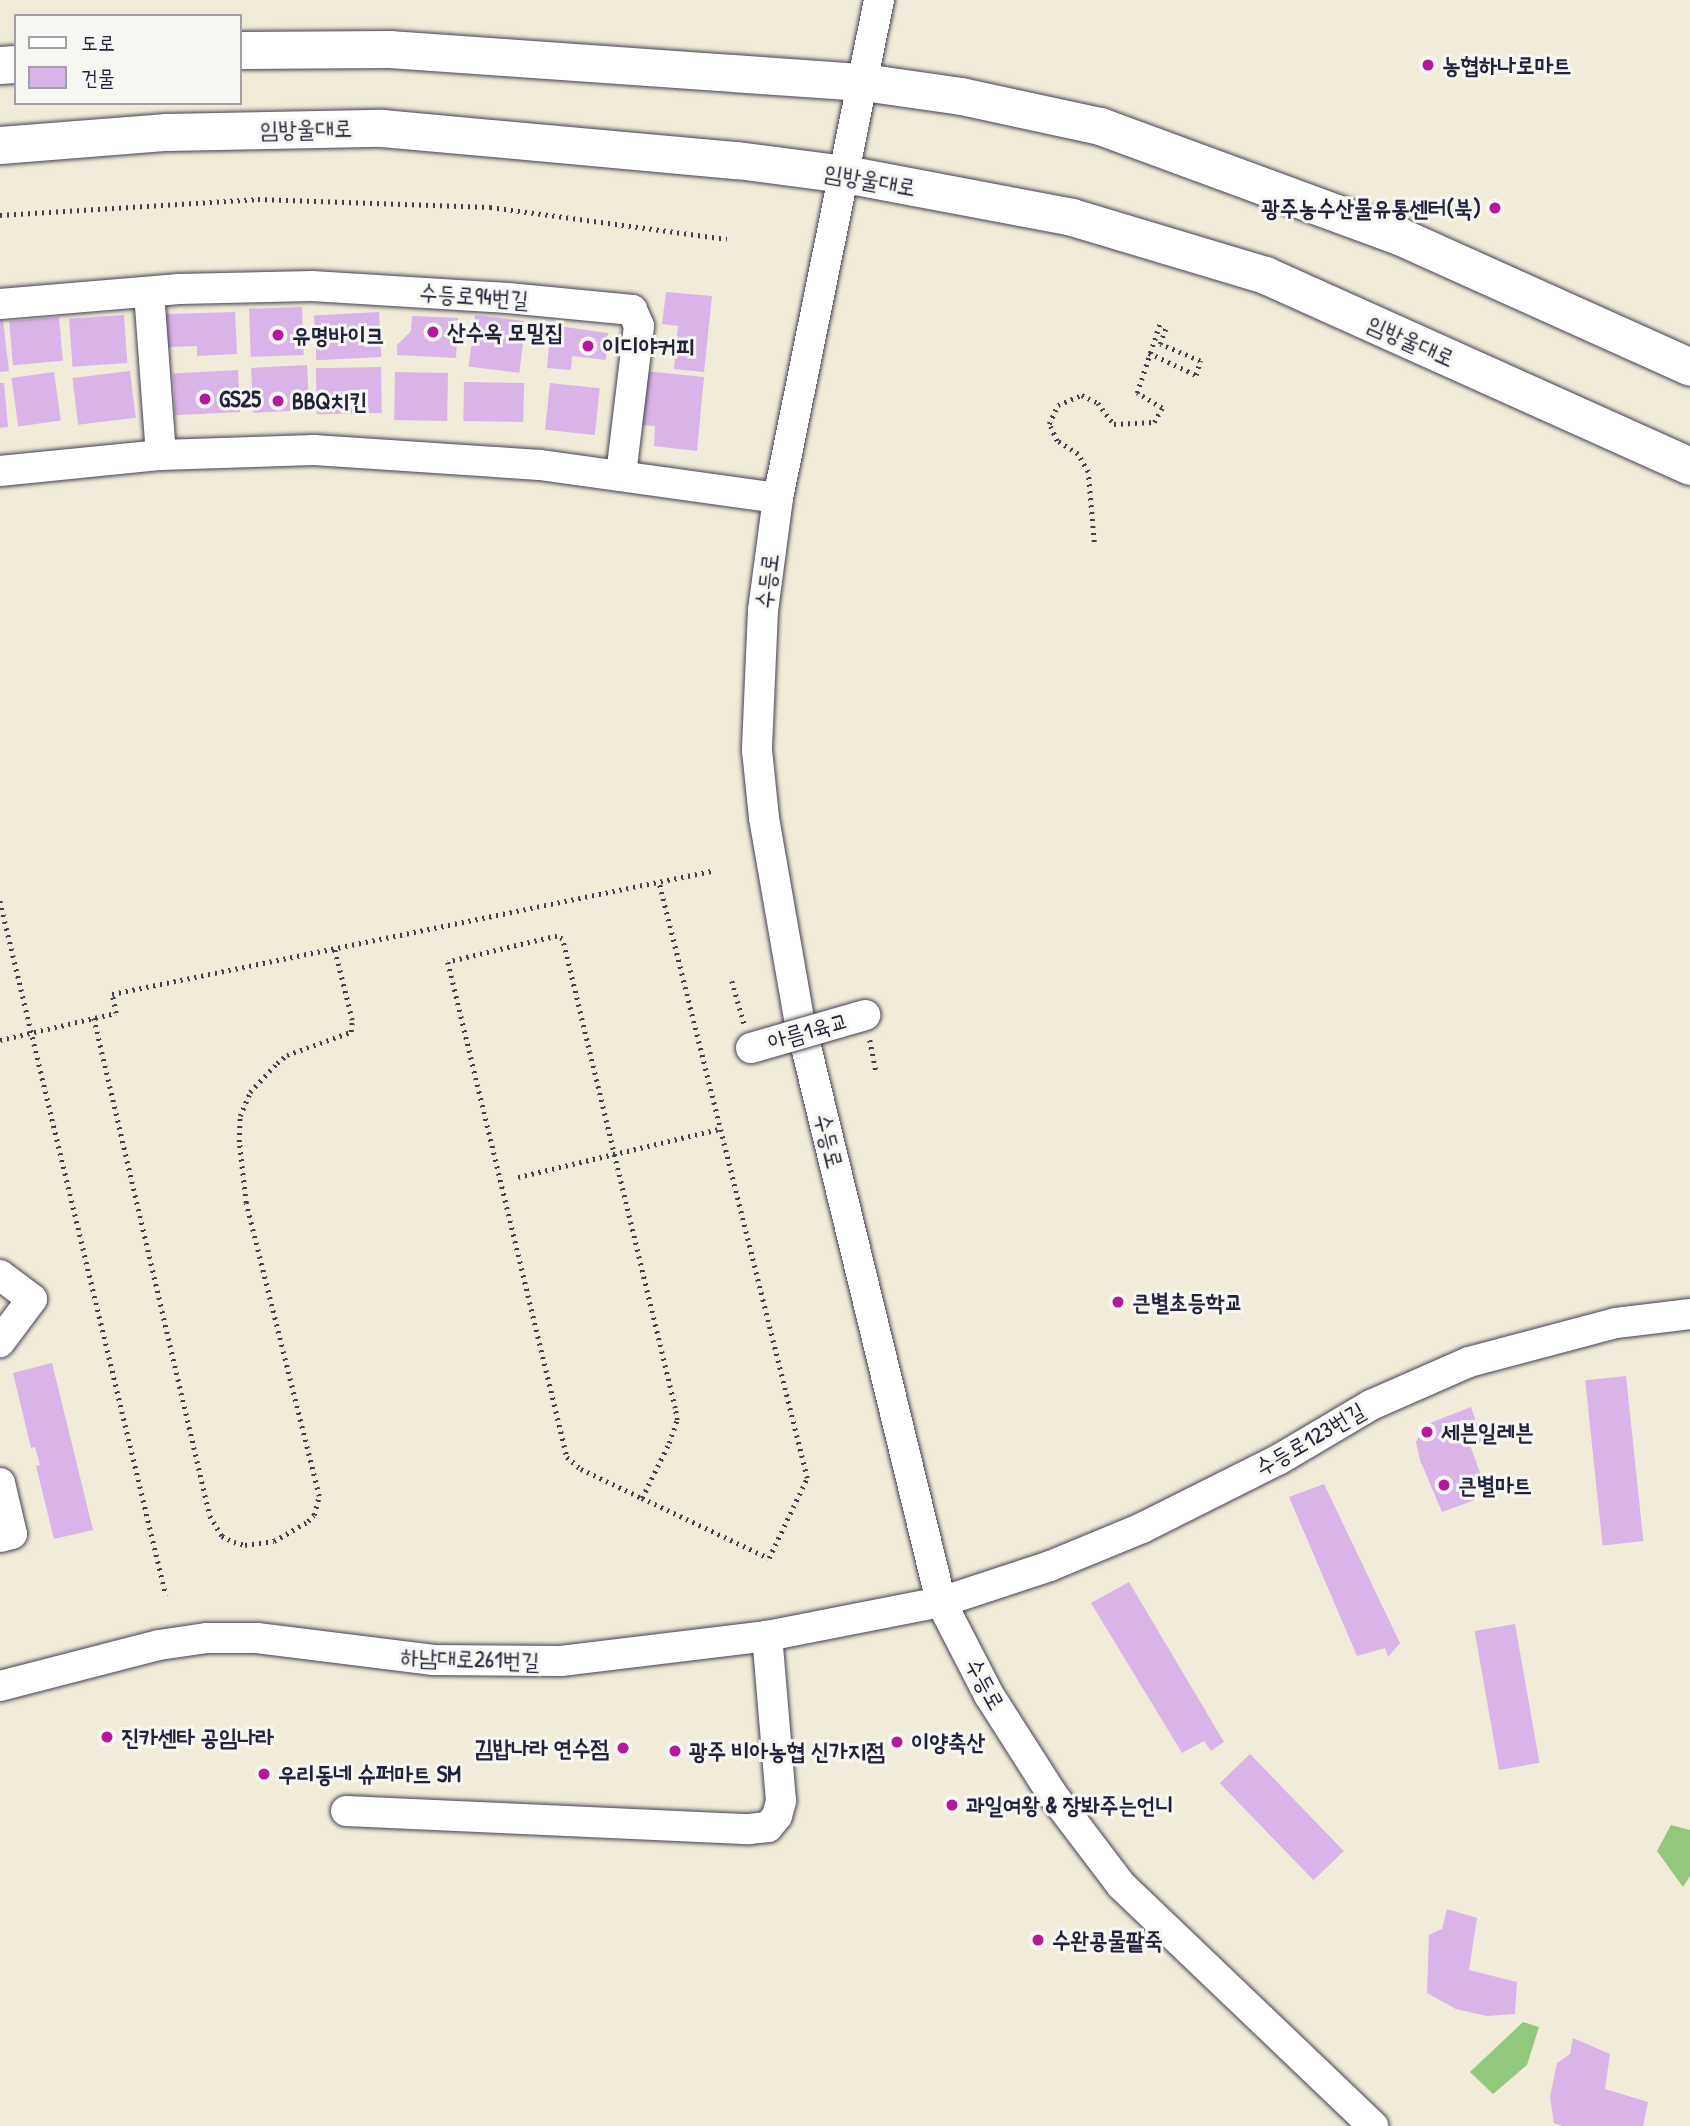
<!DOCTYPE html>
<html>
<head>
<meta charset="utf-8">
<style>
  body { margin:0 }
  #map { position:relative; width:1690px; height:2126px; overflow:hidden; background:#f1ebd9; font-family:"Patrick Hand","Poor Story",sans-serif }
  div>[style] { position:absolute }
  .green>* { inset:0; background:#91c87b }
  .building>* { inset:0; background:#d9b4e8; transform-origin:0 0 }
  .path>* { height:4.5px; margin-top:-2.25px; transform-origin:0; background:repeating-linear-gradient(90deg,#414053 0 2px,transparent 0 7px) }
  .roads { filter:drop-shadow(0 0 2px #414053) drop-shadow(0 0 2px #414053) }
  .minor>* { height:30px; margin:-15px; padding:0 15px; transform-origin:15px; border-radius:15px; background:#fff }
  .major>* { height:37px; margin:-18.5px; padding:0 18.5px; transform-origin:18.5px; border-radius:18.5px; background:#fff }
  .bridges { filter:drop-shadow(0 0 2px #414053) drop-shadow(0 0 2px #414053) }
  .minor-bridge>* { height:30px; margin:-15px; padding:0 15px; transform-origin:15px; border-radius:15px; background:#fff }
  .dots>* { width:19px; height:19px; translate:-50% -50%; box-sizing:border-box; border:4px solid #f6f6f2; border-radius:50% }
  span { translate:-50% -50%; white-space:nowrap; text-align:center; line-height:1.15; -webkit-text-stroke:6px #f6f6f2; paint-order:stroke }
  .poi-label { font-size:23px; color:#22223b; font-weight:700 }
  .left { translate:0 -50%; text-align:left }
  .right { translate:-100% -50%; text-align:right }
  .street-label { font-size:23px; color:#22223b }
  .legend { position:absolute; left:14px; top:14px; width:228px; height:91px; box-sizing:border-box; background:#f6f6f2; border:2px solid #a1a1a9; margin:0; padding:9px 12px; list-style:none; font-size:21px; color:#22223b }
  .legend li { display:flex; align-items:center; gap:14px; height:35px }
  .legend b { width:35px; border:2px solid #a1a1a9 }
</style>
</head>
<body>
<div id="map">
  <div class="green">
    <i style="clip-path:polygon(1671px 1825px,1690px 1830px,1690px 1876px,1683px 1887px,1657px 1851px)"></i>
    <i style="clip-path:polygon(1523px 2022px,1539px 2027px,1527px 2065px,1493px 2094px,1470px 2072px)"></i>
  </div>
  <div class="building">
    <i style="clip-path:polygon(666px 292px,712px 296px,704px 372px,674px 369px,678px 326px,662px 324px)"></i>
    <i style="left:302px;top:307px;width:48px;height:53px;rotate:88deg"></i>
    <i style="clip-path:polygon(235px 312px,237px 354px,197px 356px,197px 346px,168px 347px,166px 314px)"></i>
    <i style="left:379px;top:312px;width:45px;height:65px;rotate:87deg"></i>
    <i style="left:124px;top:315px;width:48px;height:55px;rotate:86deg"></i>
    <i style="left:475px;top:315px;width:51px;height:52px;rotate:7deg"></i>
    <i style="clip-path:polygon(412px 316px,458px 318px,456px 358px,397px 355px,397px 345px,411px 331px)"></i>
    <i style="left:59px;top:317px;width:44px;height:50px;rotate:85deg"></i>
    <i style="clip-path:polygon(0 320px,3px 320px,9px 371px,0 372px)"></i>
    <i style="clip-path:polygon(551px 325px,608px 333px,606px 360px,572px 356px,571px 370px,547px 368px)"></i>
    <i style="left:307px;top:365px;width:45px;height:56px;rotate:87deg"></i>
    <i style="left:381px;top:367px;width:46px;height:65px;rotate:89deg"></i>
    <i style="left:238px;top:370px;width:42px;height:65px;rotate:87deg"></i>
    <i style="left:130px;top:371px;width:47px;height:58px;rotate:83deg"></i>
    <i style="clip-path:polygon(645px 371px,704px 377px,697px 451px,654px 446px,655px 426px,640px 425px)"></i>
    <i style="left:54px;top:372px;width:49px;height:43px;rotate:82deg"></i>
    <i style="left:395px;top:372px;width:53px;height:48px;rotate:1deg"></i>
    <i style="left:464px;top:382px;width:60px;height:39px;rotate:1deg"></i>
    <i style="clip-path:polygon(0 383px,4px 383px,8px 427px,0 428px)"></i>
    <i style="left:550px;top:383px;width:50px;height:47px;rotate:6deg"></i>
    <i style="clip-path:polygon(52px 1363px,93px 1530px,54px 1539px,36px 1466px,40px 1465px,35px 1447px,31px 1448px,13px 1373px)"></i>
    <i style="left:1626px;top:1376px;width:166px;height:41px;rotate:84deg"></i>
    <i style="clip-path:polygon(1471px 1407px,1483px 1442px,1470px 1445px,1483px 1481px,1470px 1485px,1475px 1500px,1442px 1512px,1420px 1460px,1416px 1442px,1425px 1425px)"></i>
    <i style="clip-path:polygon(1324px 1484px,1400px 1643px,1388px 1657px,1385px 1648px,1357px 1656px,1289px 1497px)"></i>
    <i style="clip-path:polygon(1129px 1582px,1224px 1742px,1211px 1751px,1204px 1741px,1182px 1753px,1091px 1603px)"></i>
    <i style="left:1515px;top:1624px;width:141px;height:41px;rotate:80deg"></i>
    <i style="left:1250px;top:1754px;width:135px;height:42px;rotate:46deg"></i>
    <i style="clip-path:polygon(1447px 1909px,1477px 1918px,1469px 1970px,1517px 1982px,1515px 2014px,1487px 2016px,1456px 2009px,1427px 1993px,1429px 1935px,1442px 1929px)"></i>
    <i style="clip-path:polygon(1573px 2038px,1610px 2054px,1605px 2089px,1648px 2102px,1643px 2126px,1563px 2126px,1554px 2123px,1550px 2097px,1557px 2063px,1570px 2054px)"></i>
  </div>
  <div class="path">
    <i style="left:0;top:215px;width:258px;rotate:-3.5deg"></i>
    <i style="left:258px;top:199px;width:232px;rotate:2deg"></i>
    <i style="left:490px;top:207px;width:239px;rotate:7.7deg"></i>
    <i style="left:1149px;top:353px;width:52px;rotate:25.1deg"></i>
    <i style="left:1196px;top:375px;width:15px;rotate:-74deg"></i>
    <i style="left:1200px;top:361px;width:43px;rotate:-157deg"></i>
    <i style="left:1160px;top:344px;width:20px;rotate:-70deg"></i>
    <i style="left:1094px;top:542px;width:70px;rotate:-94.9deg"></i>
    <i style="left:1088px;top:472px;width:21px;rotate:-119deg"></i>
    <i style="left:1078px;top:454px;width:25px;rotate:-148deg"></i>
    <i style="left:1057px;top:441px;width:19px;rotate:-115deg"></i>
    <i style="left:1049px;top:424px;width:21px;rotate:-65deg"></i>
    <i style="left:1058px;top:405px;width:26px;rotate:-23deg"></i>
    <i style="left:1082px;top:395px;width:18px;rotate:27deg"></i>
    <i style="left:1098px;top:403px;width:26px;rotate:53deg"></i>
    <i style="left:1114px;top:424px;width:40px;rotate:-2.9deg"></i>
    <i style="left:1154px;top:422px;width:16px;rotate:-60deg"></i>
    <i style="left:1162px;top:408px;width:29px;rotate:-149deg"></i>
    <i style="left:1137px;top:393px;width:74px;rotate:-71.8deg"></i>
    <i style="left:0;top:901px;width:714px;rotate:76.55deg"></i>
    <i style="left:732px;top:981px;width:44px;rotate:74.1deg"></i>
    <i style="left:94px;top:1018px;width:511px;rotate:76.89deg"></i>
    <i style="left:210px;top:1516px;width:23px;rotate:59deg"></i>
    <i style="left:222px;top:1536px;width:13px;rotate:27deg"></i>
    <i style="left:234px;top:1542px;width:11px;rotate:15deg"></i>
    <i style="left:245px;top:1545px;width:29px;rotate:-8deg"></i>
    <i style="left:274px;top:1541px;width:39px;rotate:-30deg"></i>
    <i style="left:308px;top:1521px;width:8px;rotate:-45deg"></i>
    <i style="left:314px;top:1515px;width:20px;rotate:-75deg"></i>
    <i style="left:319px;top:1496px;width:302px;rotate:-104deg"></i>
    <i style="left:246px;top:1203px;width:61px;rotate:-96.5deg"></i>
    <i style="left:239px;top:1142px;width:26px;rotate:-88deg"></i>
    <i style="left:240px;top:1116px;width:26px;rotate:-67deg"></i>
    <i style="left:250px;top:1092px;width:40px;rotate:-47deg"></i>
    <i style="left:277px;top:1063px;width:13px;rotate:-39deg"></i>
    <i style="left:287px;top:1055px;width:68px;rotate:-19.8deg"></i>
    <i style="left:351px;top:1032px;width:12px;rotate:-85deg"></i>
    <i style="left:352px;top:1020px;width:74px;rotate:-104deg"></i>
    <i style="left:0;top:1040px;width:119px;rotate:-13.1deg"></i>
    <i style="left:116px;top:1013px;width:19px;rotate:-102deg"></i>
    <i style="left:112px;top:994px;width:612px;rotate:-11.59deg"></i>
    <i style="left:870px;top:1040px;width:31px;rotate:79deg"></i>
    <i style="left:518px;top:1177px;width:208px;rotate:-13.4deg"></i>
    <i style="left:642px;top:1498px;width:61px;rotate:-63.9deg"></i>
    <i style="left:669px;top:1443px;width:24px;rotate:-71deg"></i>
    <i style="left:677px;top:1420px;width:12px;rotate:-99deg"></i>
    <i style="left:675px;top:1408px;width:482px;rotate:-103.5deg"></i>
    <i style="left:562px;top:939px;width:6px;rotate:-149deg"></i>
    <i style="left:557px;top:936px;width:112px;rotate:166.6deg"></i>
    <i style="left:448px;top:962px;width:509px;rotate:76.48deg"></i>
    <i style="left:567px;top:1457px;width:18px;rotate:41deg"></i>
    <i style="left:581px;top:1469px;width:68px;rotate:25.4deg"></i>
    <i style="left:642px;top:1498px;width:140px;rotate:25.3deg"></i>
    <i style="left:769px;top:1558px;width:89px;rotate:-64.6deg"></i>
    <i style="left:807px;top:1478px;width:613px;rotate:-103.97deg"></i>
  </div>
  <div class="roads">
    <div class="minor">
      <i style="left:879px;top:0;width:508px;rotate:101.46deg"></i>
      <i style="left:778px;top:498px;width:113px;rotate:97.6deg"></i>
      <i style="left:763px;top:610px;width:140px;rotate:92.5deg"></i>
      <i style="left:757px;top:750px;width:68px;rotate:84.1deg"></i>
      <i style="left:764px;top:818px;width:203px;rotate:80.1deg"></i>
      <i style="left:799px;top:1018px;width:601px;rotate:76.33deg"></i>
      <i style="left:941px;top:1602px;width:105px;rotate:62.7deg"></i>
      <i style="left:989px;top:1695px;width:117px;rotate:57.5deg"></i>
      <i style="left:1052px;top:1794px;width:114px;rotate:52.8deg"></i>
      <i style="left:1121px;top:1885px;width:349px;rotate:43.7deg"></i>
      <i style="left:149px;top:292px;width:163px;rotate:85.8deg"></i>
      <i style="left:0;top:304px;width:180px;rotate:-4.8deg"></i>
      <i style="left:179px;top:289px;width:133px;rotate:-1.3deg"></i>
      <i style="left:312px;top:286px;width:196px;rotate:3.5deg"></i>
      <i style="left:508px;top:298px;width:125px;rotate:5.5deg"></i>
      <i style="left:632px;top:310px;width:17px;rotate:66deg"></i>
      <i style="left:639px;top:326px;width:149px;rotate:96.9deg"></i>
      <i style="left:0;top:471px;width:162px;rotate:-5.7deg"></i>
      <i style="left:161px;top:455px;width:153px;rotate:-1.9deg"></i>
      <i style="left:314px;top:450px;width:226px;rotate:3.8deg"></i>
      <i style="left:540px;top:465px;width:240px;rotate:7.9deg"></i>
      <i style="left:0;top:1275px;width:40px;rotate:37deg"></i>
      <i style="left:32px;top:1299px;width:54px;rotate:126.7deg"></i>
      <i style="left:0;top:1483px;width:52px;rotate:76.8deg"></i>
      <i style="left:12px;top:1534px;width:12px;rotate:166deg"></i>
      <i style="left:0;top:1686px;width:164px;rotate:-14.5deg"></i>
      <i style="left:159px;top:1645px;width:49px;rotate:-8.3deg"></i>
      <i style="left:207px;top:1638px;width:50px"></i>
      <i style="left:257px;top:1638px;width:178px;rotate:7.1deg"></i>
      <i style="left:434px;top:1660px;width:127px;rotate:0.5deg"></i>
      <i style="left:561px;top:1661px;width:208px;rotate:-6.9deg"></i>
      <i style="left:767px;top:1636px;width:177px;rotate:-11.1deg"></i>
      <i style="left:941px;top:1602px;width:115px;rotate:-18.3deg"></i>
      <i style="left:1050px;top:1566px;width:100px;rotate:-22.4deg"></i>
      <i style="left:1142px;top:1528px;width:152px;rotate:-26.6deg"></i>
      <i style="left:1278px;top:1460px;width:108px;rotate:-30.6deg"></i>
      <i style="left:1371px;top:1405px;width:107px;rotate:-23.7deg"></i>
      <i style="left:1469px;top:1362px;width:152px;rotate:-14.9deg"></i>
      <i style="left:1616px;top:1323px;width:75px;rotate:-6.9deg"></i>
      <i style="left:346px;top:1811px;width:403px;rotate:2.6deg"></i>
      <i style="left:749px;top:1829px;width:19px;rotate:-6deg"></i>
      <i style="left:768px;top:1827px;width:14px;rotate:-51deg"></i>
      <i style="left:777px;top:1816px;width:16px;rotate:-75deg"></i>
      <i style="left:781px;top:1801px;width:166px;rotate:-94.8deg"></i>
    </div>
    <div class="major">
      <i style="left:240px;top:50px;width:149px;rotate:-0.4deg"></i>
      <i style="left:389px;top:49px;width:475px;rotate:4deg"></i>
      <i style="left:863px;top:82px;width:99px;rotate:8.1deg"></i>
      <i style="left:961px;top:96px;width:142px;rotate:12.2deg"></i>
      <i style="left:1100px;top:126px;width:319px;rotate:20.2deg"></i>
      <i style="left:1399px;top:236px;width:319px;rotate:24.2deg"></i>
      <i style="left:0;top:65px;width:16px;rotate:-4deg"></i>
      <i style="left:0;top:145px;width:167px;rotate:-4.5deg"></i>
      <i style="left:166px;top:132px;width:216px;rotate:-1.1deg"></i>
      <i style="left:382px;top:128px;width:356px;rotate:5.2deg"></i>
      <i style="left:737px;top:160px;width:109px;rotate:7.4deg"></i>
      <i style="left:845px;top:174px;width:231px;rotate:10.7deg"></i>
      <i style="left:1072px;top:217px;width:202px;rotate:16.7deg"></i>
      <i style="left:1265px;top:275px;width:466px;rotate:24.2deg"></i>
    </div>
  </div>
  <div class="bridges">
    <div class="minor-bridge">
      <i style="left:751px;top:1048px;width:119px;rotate:-16.1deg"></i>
    </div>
  </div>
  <div class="dots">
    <i style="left:1428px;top:65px;background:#b5179e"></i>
    <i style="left:1495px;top:208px;background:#b5179e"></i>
    <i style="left:433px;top:332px;background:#b5179e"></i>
    <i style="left:278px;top:335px;background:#b5179e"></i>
    <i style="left:588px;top:346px;background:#b5179e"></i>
    <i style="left:205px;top:399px;background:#b5179e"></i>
    <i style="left:278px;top:401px;background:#b5179e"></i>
    <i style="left:1118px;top:1302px;background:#b5179e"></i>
    <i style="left:1427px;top:1432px;background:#b5179e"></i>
    <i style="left:1444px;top:1485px;background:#b5179e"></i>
    <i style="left:107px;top:1737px;background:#b5179e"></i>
    <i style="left:897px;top:1742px;background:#b5179e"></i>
    <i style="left:623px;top:1748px;background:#b5179e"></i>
    <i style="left:675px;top:1751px;background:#b5179e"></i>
    <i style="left:264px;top:1774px;background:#b5179e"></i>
    <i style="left:952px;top:1805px;background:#b5179e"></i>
    <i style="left:1038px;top:1940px;background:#b5179e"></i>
  </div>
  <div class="poi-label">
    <span class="left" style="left:1442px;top:65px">농협하나로마트</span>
    <span class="right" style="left:1481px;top:208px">광주농수산물유통센터(북)</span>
    <span class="left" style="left:447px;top:332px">산수옥 모밀집</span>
    <span class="left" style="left:292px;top:335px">유명바이크</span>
    <span class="left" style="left:602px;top:346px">이디야커피</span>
    <span class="left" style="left:219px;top:399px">GS25</span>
    <span class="left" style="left:292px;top:401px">BBQ치킨</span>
    <span class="left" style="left:1132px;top:1302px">큰별초등학교</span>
    <span class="left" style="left:1441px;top:1432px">세븐일레븐</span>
    <span class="left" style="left:1458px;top:1485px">큰별마트</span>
    <span class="left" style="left:121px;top:1737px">진카센타 공임나라</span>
    <span class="left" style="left:911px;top:1742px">이양축산</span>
    <span class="right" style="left:609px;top:1748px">김밥나라 연수점</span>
    <span class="left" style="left:689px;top:1751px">광주 비아농협 신가지점</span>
    <span class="left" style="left:278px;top:1774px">우리동네 슈퍼마트 SM</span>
    <span class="left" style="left:966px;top:1805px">과일여왕 &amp; 장봐주는언니</span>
    <span class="left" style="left:1052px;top:1940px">수완콩물팥죽</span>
  </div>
  <div class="street-label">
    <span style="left:306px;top:129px;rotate:-1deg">임방울대로</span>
    <span style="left:870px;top:180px;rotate:10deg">임방울대로</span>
    <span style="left:474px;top:296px;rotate:4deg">수등로94번길</span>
    <span style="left:1411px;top:341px;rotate:24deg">임방울대로</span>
    <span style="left:767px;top:581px;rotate:-83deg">수등로</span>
    <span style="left:808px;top:1031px;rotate:-16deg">아름1육교</span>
    <span style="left:829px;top:1141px;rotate:76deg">수등로</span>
    <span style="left:1310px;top:1439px;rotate:-30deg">수등로123번길</span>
    <span style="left:470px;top:1659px;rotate:2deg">하남대로261번길</span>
    <span style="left:985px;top:1684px;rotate:61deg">수등로</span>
  </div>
  <ul class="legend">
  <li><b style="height:9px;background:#fff"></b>도로</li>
  <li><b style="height:19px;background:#d9b4e8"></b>건물</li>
  </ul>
</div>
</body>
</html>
